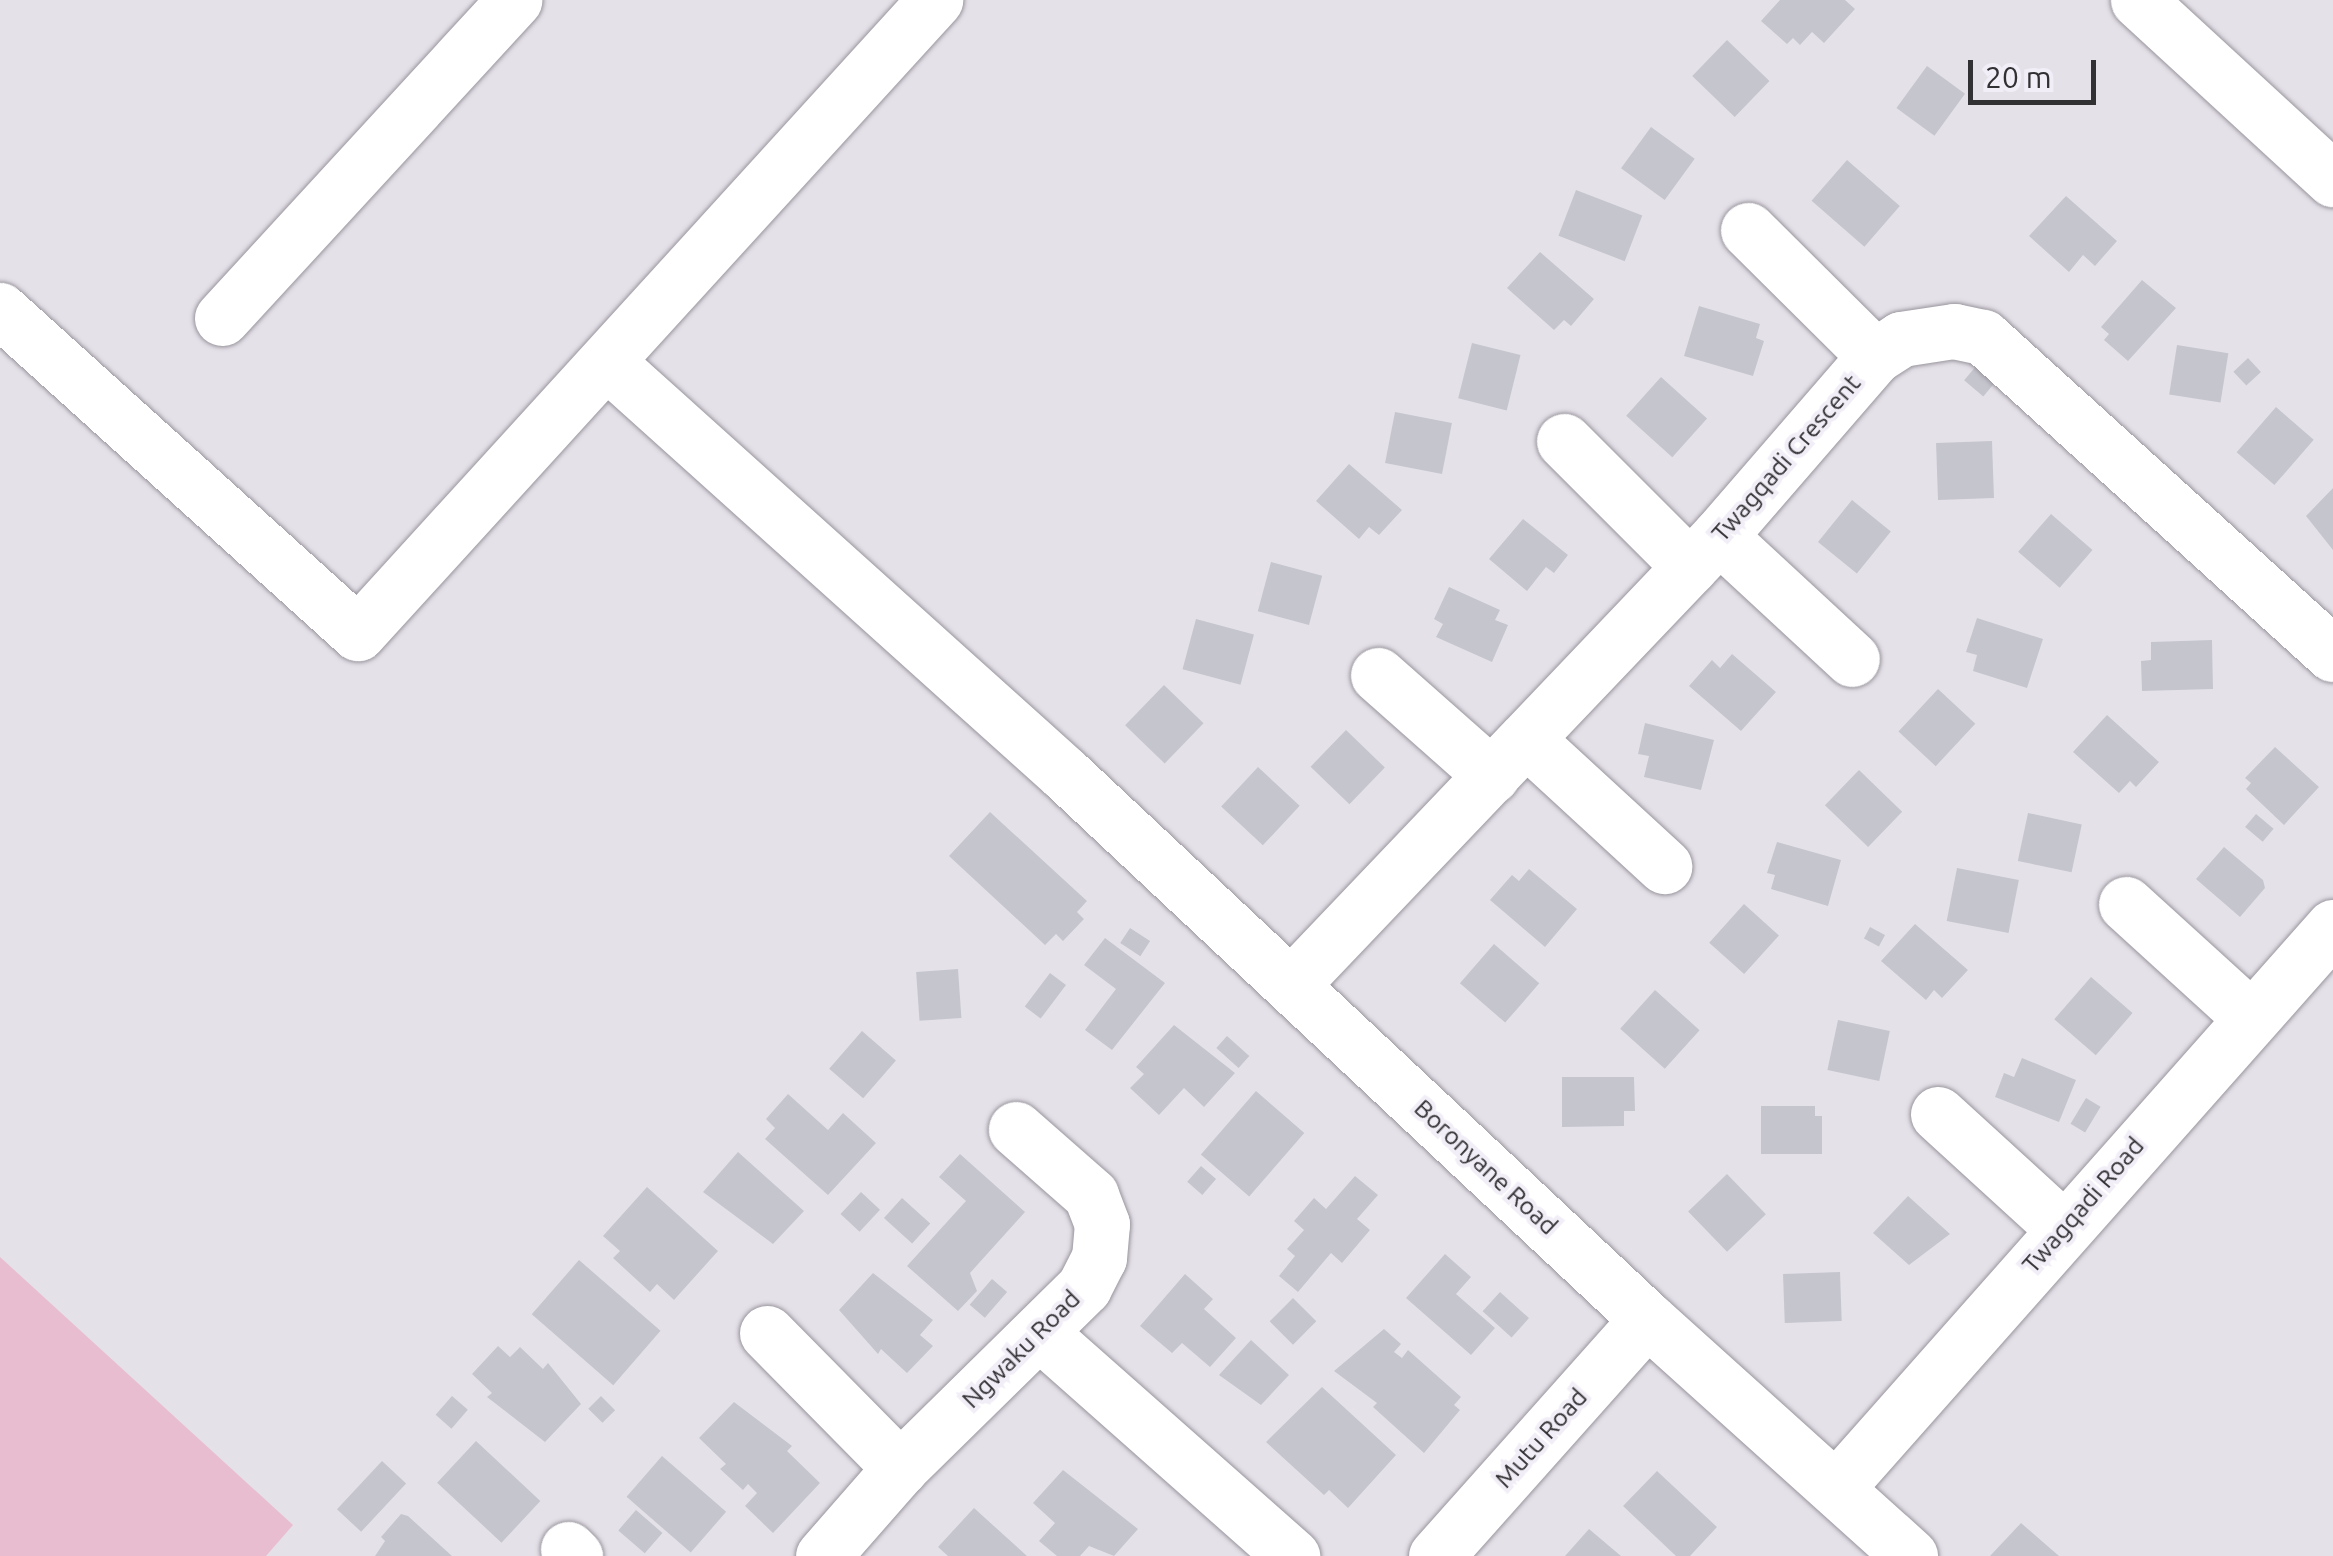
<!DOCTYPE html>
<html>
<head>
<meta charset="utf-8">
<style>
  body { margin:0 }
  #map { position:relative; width:2333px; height:1556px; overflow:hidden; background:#e5e1e9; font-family:Ubuntu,sans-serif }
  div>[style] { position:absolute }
  .green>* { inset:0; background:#e8bdcf }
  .building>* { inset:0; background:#c5c5ce; transform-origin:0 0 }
  .roads { filter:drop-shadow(0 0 2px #99959d) drop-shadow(0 0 2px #99959d) }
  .minor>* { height:55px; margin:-27.5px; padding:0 27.5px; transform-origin:27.5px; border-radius:27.5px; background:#fff }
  span { translate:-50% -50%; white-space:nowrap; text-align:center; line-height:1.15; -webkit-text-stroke:8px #f2eef7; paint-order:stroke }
  .street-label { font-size:25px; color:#313033 }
  .scale { position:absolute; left:1968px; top:60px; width:128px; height:45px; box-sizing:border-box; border:5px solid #313033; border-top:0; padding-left:12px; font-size:30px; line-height:35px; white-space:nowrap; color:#313033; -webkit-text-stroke:8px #f2eef7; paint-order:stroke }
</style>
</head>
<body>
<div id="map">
  <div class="green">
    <i style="clip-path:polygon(0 1257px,293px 1525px,266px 1556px,0 1556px)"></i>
  </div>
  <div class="building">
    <i style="clip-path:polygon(1780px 0,1845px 0,1855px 9px,1824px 43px,1812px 32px,1800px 45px,1793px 38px,1787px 44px,1761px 21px)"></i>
    <i style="left:1727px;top:40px;width:59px;height:50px;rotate:44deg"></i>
    <i style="left:1927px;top:66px;width:47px;height:52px;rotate:36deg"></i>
    <i style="left:1651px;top:127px;width:54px;height:51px;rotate:36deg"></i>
    <i style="left:1847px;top:160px;width:70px;height:54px;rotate:41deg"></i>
    <i style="left:1576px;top:190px;width:71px;height:49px;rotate:21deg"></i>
    <i style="clip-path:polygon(2066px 196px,2117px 241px,2095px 266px,2083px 255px,2069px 272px,2029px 236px)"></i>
    <i style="clip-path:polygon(1540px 252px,1594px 299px,1571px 326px,1564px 320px,1554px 330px,1507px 288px)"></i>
    <i style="clip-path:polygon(2142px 280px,2176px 308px,2128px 361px,2104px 340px,2109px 334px,2101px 327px)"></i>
    <i style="clip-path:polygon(1699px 306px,1760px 324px,1756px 338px,1764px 341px,1753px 376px,1684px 356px)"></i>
    <i style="left:1472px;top:343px;width:50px;height:57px;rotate:14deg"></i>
    <i style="left:2177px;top:345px;width:52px;height:50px;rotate:9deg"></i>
    <i style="left:2248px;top:358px;width:19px;height:20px;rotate:47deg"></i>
    <i style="left:1977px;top:365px;width:25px;height:20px;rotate:40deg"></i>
    <i style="left:1661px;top:377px;width:62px;height:52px;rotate:42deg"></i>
    <i style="left:2276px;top:407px;width:50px;height:60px;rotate:41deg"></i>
    <i style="left:1395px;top:412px;width:58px;height:52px;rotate:11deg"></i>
    <i style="left:1992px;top:441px;width:57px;height:56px;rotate:88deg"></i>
    <i style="clip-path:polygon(1349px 464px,1402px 510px,1379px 535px,1369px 527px,1359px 539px,1316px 501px)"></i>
    <i style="clip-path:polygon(2333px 488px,2333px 550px,2306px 516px)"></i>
    <i style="left:1852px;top:500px;width:50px;height:54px;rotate:39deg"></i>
    <i style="left:2051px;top:514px;width:55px;height:50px;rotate:41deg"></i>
    <i style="clip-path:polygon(1523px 519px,1568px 555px,1554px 573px,1546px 567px,1527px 591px,1489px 559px)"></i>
    <i style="left:1271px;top:562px;width:53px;height:51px;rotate:15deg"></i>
    <i style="clip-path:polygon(1449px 587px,1500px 610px,1495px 620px,1508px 625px,1492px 662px,1436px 637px,1443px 624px,1434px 619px)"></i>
    <i style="clip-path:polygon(1977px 618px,2043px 639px,2027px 688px,1973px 671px,1977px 655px,1966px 652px)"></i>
    <i style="left:1196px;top:619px;width:60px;height:52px;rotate:15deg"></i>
    <i style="clip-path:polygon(2212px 640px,2213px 689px,2142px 691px,2141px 661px,2151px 660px,2151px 642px)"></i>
    <i style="clip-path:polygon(1732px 654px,1776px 692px,1741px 731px,1689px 686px,1712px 660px,1720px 668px)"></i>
    <i style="left:1164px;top:685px;width:55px;height:56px;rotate:44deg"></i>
    <i style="left:1938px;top:689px;width:51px;height:58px;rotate:43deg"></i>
    <i style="clip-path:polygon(2107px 715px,2159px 762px,2136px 787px,2130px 781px,2119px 793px,2073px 752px)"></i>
    <i style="clip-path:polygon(1645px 723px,1714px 740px,1701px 790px,1644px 777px,1649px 756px,1638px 754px)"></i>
    <i style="left:1346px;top:730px;width:54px;height:51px;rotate:44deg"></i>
    <i style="clip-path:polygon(2275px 747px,2319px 787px,2284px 825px,2246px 789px,2251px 783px,2245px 778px)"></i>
    <i style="left:1258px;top:767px;width:57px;height:54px;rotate:43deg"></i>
    <i style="left:1859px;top:770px;width:60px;height:49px;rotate:44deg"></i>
    <i style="clip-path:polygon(990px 812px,1087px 901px,1077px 912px,1084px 919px,1063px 941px,1056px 934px,1045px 945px,949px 856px)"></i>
    <i style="left:2028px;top:813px;width:55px;height:49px;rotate:12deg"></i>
    <i style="left:2256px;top:814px;width:23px;height:17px;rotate:40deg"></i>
    <i style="clip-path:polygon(1777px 842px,1841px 860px,1828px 906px,1771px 889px,1775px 875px,1767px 873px)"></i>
    <i style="clip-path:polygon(2224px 847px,2263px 880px,2265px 888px,2240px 917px,2196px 879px)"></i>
    <i style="left:1957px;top:868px;width:63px;height:54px;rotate:11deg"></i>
    <i style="clip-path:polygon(1529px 869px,1577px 909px,1545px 947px,1490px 900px,1512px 875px,1519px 881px)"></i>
    <i style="left:1744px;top:904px;width:47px;height:52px;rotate:42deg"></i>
    <i style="clip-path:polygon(1915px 924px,1968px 970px,1942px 998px,1934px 990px,1926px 1000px,1881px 961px)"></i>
    <i style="left:1870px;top:927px;width:17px;height:13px;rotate:28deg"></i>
    <i style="left:1130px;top:928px;width:24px;height:18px;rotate:33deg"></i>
    <i style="clip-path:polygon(1105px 938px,1165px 983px,1112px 1050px,1085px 1030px,1116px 989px,1084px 965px)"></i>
    <i style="left:1494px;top:944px;width:60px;height:52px;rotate:41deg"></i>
    <i style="left:958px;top:969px;width:49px;height:42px;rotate:86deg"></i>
    <i style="left:1050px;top:973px;width:20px;height:42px;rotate:37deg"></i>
    <i style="left:2091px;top:977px;width:55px;height:56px;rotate:41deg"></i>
    <i style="left:1655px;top:990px;width:60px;height:52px;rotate:42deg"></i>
    <i style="left:1838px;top:1020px;width:53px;height:51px;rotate:12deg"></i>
    <i style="clip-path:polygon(1174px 1025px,1235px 1073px,1204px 1107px,1184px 1088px,1159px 1115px,1130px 1088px,1144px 1074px,1136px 1067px)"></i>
    <i style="left:862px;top:1031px;width:45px;height:50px;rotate:41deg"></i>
    <i style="left:1227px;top:1036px;width:30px;height:16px;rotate:42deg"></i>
    <i style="clip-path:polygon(2022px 1058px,2076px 1080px,2059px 1122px,1995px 1097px,2004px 1073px,2014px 1077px)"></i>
    <i style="clip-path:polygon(1562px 1077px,1634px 1077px,1635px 1111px,1624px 1111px,1624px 1126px,1562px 1127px)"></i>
    <i style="left:1256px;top:1091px;width:64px;height:84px;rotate:41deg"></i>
    <i style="clip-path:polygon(788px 1094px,828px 1130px,843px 1113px,876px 1143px,828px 1195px,765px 1139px,775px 1128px,766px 1119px)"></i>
    <i style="left:2086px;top:1098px;width:17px;height:30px;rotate:31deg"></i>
    <i style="clip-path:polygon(1761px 1106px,1815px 1106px,1815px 1116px,1822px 1116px,1822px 1154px,1761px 1154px)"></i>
    <i style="clip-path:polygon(738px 1152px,804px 1211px,773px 1244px,703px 1192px)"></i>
    <i style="clip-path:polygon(960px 1154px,1025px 1212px,970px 1273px,977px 1291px,958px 1311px,907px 1266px,966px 1201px,939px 1177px)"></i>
    <i style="left:1201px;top:1166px;width:20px;height:21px;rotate:41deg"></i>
    <i style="left:1727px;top:1174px;width:56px;height:54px;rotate:46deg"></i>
    <i style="clip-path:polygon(1355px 1176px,1378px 1195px,1357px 1219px,1370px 1230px,1342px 1263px,1331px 1253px,1298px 1292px,1279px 1276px,1295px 1256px,1287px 1249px,1304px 1230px,1294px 1221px,1314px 1198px,1326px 1209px)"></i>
    <i style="clip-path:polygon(647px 1187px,718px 1251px,674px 1300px,657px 1284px,650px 1292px,613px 1258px,620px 1251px,603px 1236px)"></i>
    <i style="left:861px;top:1192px;width:26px;height:30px;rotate:43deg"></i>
    <i style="clip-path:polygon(1908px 1196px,1950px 1234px,1909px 1265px,1873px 1233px)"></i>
    <i style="left:902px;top:1198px;width:38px;height:27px;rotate:42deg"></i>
    <i style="clip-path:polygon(1445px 1254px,1471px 1277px,1456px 1294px,1495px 1328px,1471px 1355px,1406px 1298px)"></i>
    <i style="left:579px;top:1260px;width:108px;height:72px;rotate:41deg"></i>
    <i style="left:1840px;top:1272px;width:49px;height:57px;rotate:88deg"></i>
    <i style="clip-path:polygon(873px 1273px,933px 1320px,920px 1335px,933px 1346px,907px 1373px,881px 1349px,878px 1354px,839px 1310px)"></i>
    <i style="clip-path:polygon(1185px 1274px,1213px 1299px,1204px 1309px,1236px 1338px,1210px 1367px,1182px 1343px,1172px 1353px,1140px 1326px)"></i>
    <i style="left:992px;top:1279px;width:20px;height:34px;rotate:41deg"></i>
    <i style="left:1500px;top:1292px;width:39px;height:26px;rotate:42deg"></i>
    <i style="left:1293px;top:1298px;width:33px;height:33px;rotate:45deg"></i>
    <i style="clip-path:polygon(1384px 1329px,1401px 1344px,1394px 1352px,1402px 1358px,1408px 1350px,1461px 1397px,1454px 1405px,1460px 1410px,1424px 1453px,1373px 1407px,1377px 1403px,1334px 1371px)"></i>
    <i style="clip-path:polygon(1251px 1340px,1289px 1375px,1261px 1405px,1219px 1375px)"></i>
    <i style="clip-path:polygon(498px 1346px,510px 1357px,520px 1347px,543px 1369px,548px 1363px,581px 1404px,545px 1442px,487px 1397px,492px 1393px,472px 1374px)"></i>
    <i style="clip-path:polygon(1322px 1387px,1396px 1455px,1348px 1508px,1329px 1490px,1324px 1495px,1266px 1442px)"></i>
    <i style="left:452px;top:1396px;width:21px;height:25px;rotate:41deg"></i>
    <i style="left:601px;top:1396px;width:20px;height:18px;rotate:45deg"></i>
    <i style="clip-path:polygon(734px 1402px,792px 1446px,787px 1451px,820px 1483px,773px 1533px,745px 1506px,757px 1493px,748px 1484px,743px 1490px,720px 1469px,726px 1464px,699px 1438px)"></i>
    <i style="left:476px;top:1441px;width:88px;height:57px;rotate:43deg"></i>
    <i style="left:662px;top:1456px;width:85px;height:54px;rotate:41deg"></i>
    <i style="left:382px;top:1461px;width:33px;height:66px;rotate:43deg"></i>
    <i style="clip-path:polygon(1063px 1470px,1138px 1529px,1114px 1556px,1089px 1546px,1080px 1556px,1057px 1556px,1039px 1541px,1055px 1523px,1033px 1503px)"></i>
    <i style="clip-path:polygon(1657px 1471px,1717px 1527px,1690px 1556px,1676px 1556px,1623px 1506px)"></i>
    <i style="clip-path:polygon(974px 1508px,1027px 1556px,948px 1556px,938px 1547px)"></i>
    <i style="left:636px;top:1510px;width:35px;height:27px;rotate:41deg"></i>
    <i style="clip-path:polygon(401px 1514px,408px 1516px,452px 1556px,375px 1556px,385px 1541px,381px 1537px)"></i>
    <i style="clip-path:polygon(2021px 1523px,2059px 1556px,1990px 1556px)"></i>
    <i style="clip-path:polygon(1589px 1529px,1621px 1556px,1565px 1556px)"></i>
  </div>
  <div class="roads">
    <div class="minor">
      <i style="left:2138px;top:0;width:265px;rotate:42.6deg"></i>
      <i style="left:1748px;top:230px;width:179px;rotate:44.8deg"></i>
      <i style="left:0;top:310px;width:482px;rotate:42.1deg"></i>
      <i style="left:358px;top:633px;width:857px;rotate:-47.65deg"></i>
      <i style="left:222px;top:318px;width:432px;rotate:-47.4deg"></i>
      <i style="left:609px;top:364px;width:613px;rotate:41.96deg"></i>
      <i style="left:1065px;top:774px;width:797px;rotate:43.12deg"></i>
      <i style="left:1647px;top:1319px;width:354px;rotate:42deg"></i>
      <i style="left:1564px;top:441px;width:178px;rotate:45deg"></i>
      <i style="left:1719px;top:536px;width:181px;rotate:42.8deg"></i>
      <i style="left:1378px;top:675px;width:152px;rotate:41.5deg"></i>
      <i style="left:1526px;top:739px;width:188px;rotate:42.6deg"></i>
      <i style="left:2126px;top:904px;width:168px;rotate:42.3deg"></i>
      <i style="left:1291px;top:985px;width:620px;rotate:-46.37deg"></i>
      <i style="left:1719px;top:536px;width:238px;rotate:-49.1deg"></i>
      <i style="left:1875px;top:356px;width:31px;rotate:-33deg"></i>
      <i style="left:1901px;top:339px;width:54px;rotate:-8.6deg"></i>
      <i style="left:1954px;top:331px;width:30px;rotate:12deg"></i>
      <i style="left:1983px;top:337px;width:472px;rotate:42.2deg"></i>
      <i style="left:1938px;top:1114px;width:169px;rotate:42.4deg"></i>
      <i style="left:767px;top:1333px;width:190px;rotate:45.4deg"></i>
      <i style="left:1040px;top:1333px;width:337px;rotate:41.5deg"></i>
      <i style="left:1837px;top:1487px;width:748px;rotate:-48.47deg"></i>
      <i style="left:568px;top:1549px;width:10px;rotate:45deg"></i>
      <i style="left:823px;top:1556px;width:117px;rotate:-48.8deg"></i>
      <i style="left:900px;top:1468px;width:258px;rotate:-44.5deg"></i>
      <i style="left:1084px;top:1287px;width:33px;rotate:-63deg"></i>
      <i style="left:1099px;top:1258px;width:34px;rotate:-85deg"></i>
      <i style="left:1102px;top:1224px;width:31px;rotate:-111deg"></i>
      <i style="left:1091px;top:1195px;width:100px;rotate:-138.7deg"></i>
      <i style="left:1436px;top:1556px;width:317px;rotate:-48.3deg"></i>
    </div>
  </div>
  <div class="street-label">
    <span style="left:1786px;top:458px;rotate:-49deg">Twagqadi Crescent</span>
    <span style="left:1486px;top:1167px;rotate:43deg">Boronyane Road</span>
    <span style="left:2083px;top:1205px;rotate:-49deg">Twagqadi Road</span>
    <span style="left:1021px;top:1349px;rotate:-45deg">Ngwaku Road</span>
    <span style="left:1541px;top:1438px;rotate:-48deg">Mutu Road</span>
  </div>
  <div class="scale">20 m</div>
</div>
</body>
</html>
